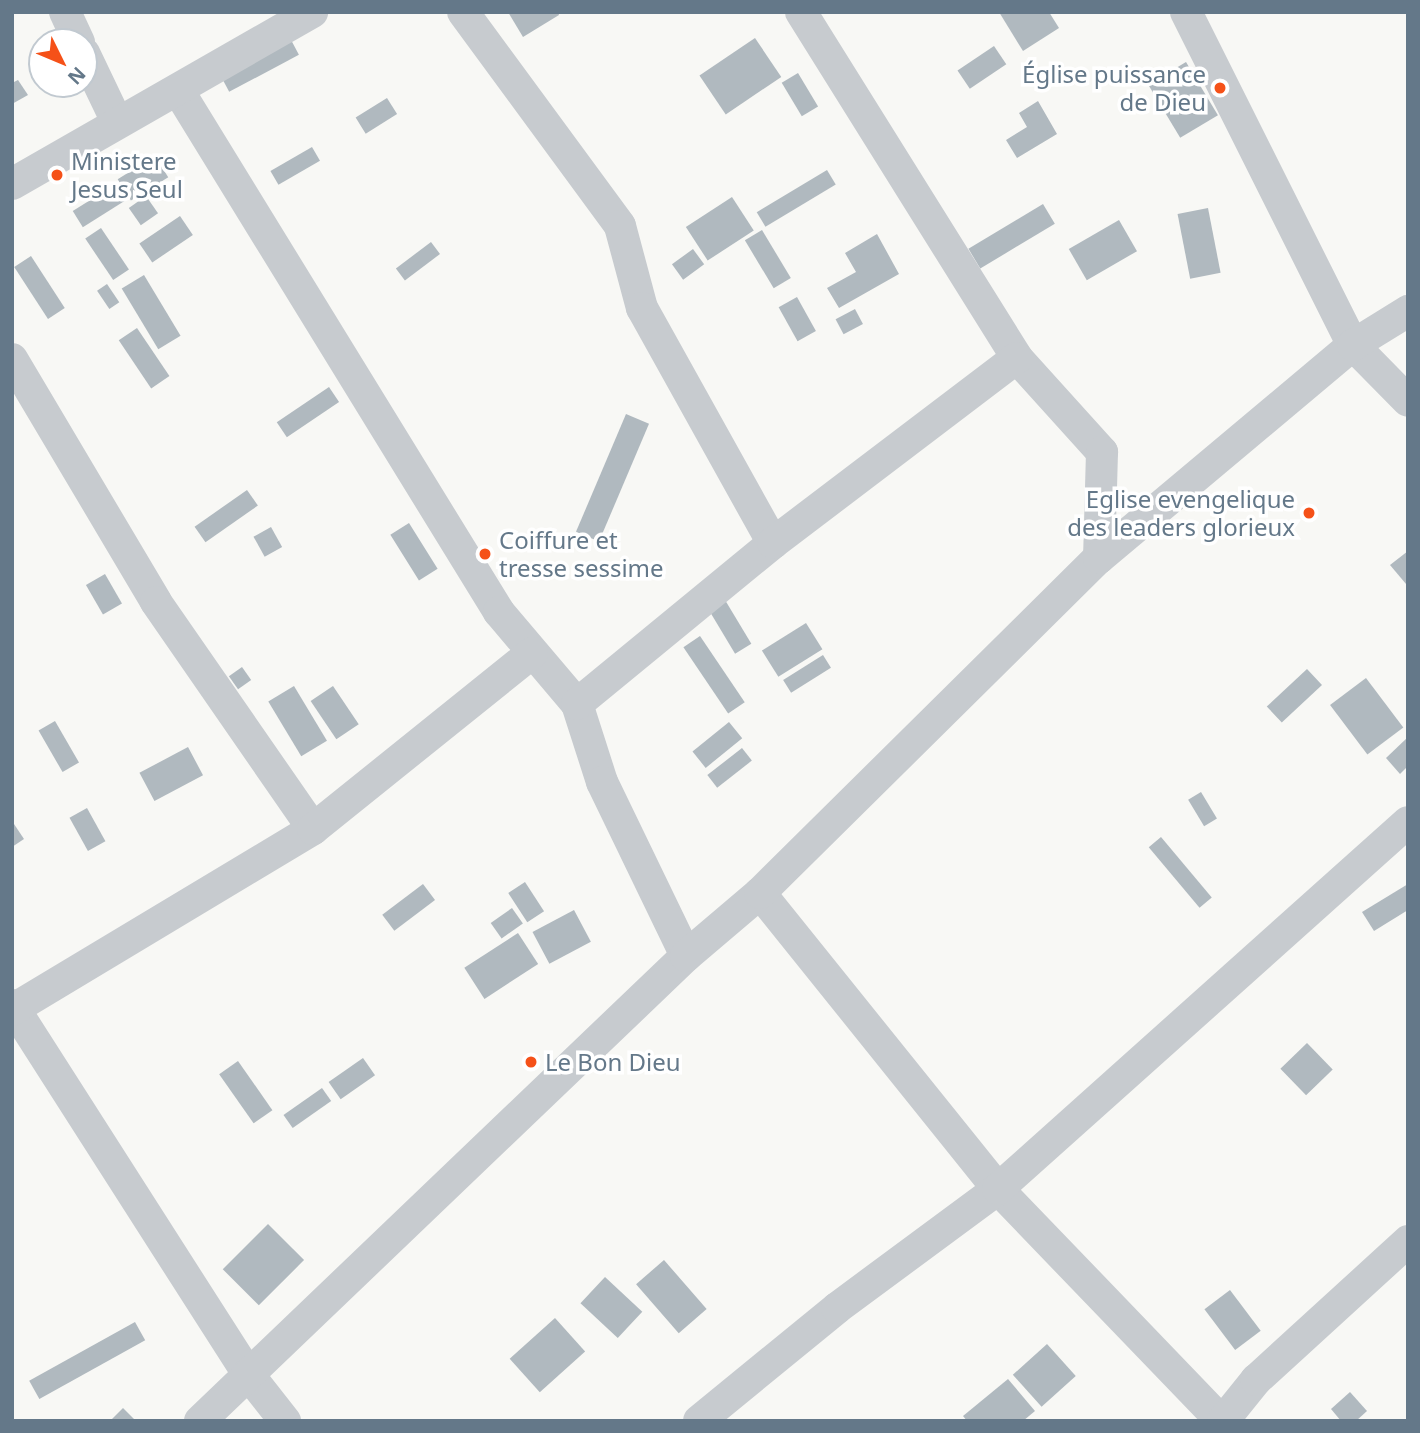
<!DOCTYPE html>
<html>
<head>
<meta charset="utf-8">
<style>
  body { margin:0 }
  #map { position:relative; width:1420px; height:1433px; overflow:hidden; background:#f8f8f5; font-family:"Noto Sans",sans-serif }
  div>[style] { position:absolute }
  .building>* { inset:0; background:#b0b9bf; transform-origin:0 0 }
  .minor>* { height:32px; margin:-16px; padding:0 16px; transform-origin:16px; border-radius:16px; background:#c7cbcf }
  .dots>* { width:19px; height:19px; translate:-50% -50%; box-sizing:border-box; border:4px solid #fff; border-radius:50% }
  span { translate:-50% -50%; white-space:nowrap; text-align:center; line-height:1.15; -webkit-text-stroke:7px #fff; paint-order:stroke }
  .poi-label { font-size:24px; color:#647889 }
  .right { translate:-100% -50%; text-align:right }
  .left { translate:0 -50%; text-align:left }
  .frame { position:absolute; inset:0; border:14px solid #647889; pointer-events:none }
  .north { position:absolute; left:28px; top:28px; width:70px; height:70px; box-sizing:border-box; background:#fff; border:2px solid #c1c9d0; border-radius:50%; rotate:133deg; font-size:19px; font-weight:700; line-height:28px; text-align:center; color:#647889 }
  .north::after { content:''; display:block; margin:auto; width:24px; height:32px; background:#f55118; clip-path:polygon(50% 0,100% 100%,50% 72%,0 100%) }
</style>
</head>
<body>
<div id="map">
  <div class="building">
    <i style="clip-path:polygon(508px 12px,558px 12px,559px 15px,523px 37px)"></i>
    <i style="clip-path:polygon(999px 12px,1049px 12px,1059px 28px,1023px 51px)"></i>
    <i style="left:290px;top:38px;width:19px;height:79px;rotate:62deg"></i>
    <i style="left:755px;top:38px;width:47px;height:67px;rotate:56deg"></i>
    <i style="left:994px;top:46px;width:22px;height:44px;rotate:56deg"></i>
    <i style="left:1186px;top:62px;width:62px;height:44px;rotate:59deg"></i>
    <i style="left:798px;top:73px;width:39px;height:19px;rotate:59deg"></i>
    <i style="clip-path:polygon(18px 80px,28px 95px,12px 104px,12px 83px)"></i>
    <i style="left:387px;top:98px;width:19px;height:37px;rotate:58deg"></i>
    <i style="clip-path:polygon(1038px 101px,1057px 134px,1017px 158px,1006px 140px,1027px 127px,1019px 113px)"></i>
    <i style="left:312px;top:147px;width:16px;height:48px;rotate:60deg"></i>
    <i style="left:155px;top:156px;width:25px;height:44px;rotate:58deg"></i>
    <i style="left:827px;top:170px;width:17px;height:82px;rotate:59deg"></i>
    <i style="left:116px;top:184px;width:19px;height:51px;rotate:58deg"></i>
    <i style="left:146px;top:196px;width:21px;height:21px;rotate:55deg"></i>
    <i style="left:732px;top:197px;width:40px;height:55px;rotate:57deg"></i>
    <i style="left:1043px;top:204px;width:23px;height:87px;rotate:59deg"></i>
    <i style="left:1208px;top:208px;width:66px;height:31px;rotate:79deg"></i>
    <i style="left:180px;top:216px;width:23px;height:49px;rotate:56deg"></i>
    <i style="left:1119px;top:220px;width:36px;height:58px;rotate:60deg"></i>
    <i style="left:101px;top:228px;width:50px;height:19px;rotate:56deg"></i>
    <i style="left:762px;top:230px;width:56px;height:20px;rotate:59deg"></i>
    <i style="clip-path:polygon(877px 234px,899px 274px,839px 308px,827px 288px,856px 272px,845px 253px)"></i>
    <i style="left:431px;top:242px;width:15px;height:44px;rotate:53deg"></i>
    <i style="left:693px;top:249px;width:19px;height:26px;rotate:54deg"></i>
    <i style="left:31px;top:256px;width:62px;height:20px;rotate:57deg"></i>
    <i style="left:144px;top:275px;width:71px;height:26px;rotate:59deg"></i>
    <i style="left:107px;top:284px;width:22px;height:12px;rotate:56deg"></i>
    <i style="left:797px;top:297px;width:39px;height:21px;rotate:61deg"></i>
    <i style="left:855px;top:309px;width:17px;height:22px;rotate:62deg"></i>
    <i style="left:137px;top:328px;width:58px;height:22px;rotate:56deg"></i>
    <i style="left:329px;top:387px;width:18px;height:63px;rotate:56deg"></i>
    <i style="left:626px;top:414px;width:25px;height:128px;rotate:23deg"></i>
    <i style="left:247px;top:490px;width:19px;height:64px;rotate:55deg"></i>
    <i style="left:409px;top:523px;width:54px;height:22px;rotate:58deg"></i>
    <i style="left:271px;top:527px;width:23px;height:20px;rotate:61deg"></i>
    <i style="clip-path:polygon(1408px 551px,1408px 583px,1406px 584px,1390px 565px)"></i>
    <i style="left:105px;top:574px;width:34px;height:22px;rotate:60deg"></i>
    <i style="left:722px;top:595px;width:57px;height:19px;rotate:59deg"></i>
    <i style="left:806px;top:623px;width:31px;height:52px;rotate:58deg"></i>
    <i style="left:700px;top:636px;width:80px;height:20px;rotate:56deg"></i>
    <i style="left:823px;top:655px;width:15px;height:47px;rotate:58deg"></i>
    <i style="left:242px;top:667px;width:16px;height:16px;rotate:55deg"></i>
    <i style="left:1307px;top:669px;width:22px;height:55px;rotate:47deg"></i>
    <i style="left:1366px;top:678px;width:62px;height:45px;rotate:53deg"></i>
    <i style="left:294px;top:686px;width:64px;height:30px;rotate:59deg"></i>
    <i style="left:333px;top:686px;width:46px;height:27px;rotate:56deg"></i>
    <i style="left:55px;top:721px;width:48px;height:19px;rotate:60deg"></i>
    <i style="left:729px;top:722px;width:21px;height:47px;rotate:51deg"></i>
    <i style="clip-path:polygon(1408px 737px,1408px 766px,1400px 774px,1386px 758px)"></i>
    <i style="left:188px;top:747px;width:32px;height:55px;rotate:62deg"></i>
    <i style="left:742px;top:748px;width:16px;height:44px;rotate:52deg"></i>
    <i style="left:1201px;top:792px;width:31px;height:15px;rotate:59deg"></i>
    <i style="left:87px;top:808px;width:38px;height:20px;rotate:61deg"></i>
    <i style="clip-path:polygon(12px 821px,24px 839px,12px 847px)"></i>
    <i style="left:1161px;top:837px;width:79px;height:16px;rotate:50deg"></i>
    <i style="left:525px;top:882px;width:35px;height:20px;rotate:57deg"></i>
    <i style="left:423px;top:884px;width:20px;height:51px;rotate:53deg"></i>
    <i style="clip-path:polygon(1408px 884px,1408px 910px,1374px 931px,1362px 912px)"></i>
    <i style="left:512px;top:908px;width:19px;height:26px;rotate:55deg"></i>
    <i style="left:574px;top:910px;width:36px;height:47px;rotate:62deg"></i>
    <i style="left:518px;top:933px;width:37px;height:64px;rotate:57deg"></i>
    <i style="left:1307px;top:1043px;width:37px;height:37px;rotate:46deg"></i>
    <i style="left:363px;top:1058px;width:21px;height:42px;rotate:55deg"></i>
    <i style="left:238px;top:1061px;width:60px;height:23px;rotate:55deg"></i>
    <i style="left:322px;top:1088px;width:16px;height:47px;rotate:55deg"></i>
    <i style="left:268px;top:1224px;width:51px;height:64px;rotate:45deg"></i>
    <i style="left:664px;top:1260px;width:65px;height:37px;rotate:49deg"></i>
    <i style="left:605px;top:1277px;width:51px;height:36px;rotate:43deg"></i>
    <i style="left:1230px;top:1290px;width:51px;height:32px;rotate:53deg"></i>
    <i style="left:555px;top:1318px;width:45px;height:61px;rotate:48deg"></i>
    <i style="left:135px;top:1322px;width:21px;height:121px;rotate:61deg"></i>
    <i style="left:1047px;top:1344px;width:43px;height:46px;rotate:48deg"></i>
    <i style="clip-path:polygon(1008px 1379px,1035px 1411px,1023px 1421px,967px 1421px,963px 1416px)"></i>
    <i style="clip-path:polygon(1350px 1392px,1367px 1411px,1356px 1421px,1341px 1421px,1331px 1409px)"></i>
    <i style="clip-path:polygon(123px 1408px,136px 1421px,110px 1421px)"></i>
  </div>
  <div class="minor">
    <i style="left:65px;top:12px;width:33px;rotate:65deg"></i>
    <i style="left:463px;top:12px;width:265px;rotate:53.7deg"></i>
    <i style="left:620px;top:226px;width:85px;rotate:75deg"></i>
    <i style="left:642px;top:308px;width:269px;rotate:60.9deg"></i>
    <i style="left:801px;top:12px;width:408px;rotate:58deg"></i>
    <i style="left:1017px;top:358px;width:127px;rotate:47.9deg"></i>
    <i style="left:1102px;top:452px;width:106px;rotate:91.6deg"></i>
    <i style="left:1186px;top:12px;width:373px;rotate:63.4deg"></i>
    <i style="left:1353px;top:345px;width:78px;rotate:45.5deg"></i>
    <i style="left:84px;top:53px;width:76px;rotate:64.4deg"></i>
    <i style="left:178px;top:90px;width:613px;rotate:58.41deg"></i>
    <i style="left:499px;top:612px;width:121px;rotate:49.7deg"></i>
    <i style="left:577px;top:704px;width:82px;rotate:72.2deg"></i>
    <i style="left:602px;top:782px;width:193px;rotate:64.2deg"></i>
    <i style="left:12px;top:184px;width:346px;rotate:-29.8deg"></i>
    <i style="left:12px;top:359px;width:282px;rotate:59.3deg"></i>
    <i style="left:156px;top:602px;width:276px;rotate:55.3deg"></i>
    <i style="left:577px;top:704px;width:254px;rotate:-39.4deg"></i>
    <i style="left:773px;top:543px;width:306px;rotate:-37.2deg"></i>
    <i style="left:760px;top:893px;width:380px;rotate:51.2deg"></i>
    <i style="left:998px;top:1189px;width:322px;rotate:46.1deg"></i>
    <i style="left:12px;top:1005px;width:438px;rotate:57.4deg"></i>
    <i style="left:248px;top:1374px;width:60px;rotate:51.8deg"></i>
    <i style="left:12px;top:1010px;width:351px;rotate:-31deg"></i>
    <i style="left:313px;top:829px;width:281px;rotate:-38.8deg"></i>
    <i style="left:200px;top:1421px;width:673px;rotate:-43.73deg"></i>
    <i style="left:686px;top:956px;width:97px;rotate:-40.4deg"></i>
    <i style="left:760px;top:893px;width:477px;rotate:-44.7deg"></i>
    <i style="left:1099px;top:558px;width:331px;rotate:-40deg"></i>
    <i style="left:1353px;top:345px;width:65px;rotate:-31.7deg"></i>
    <i style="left:699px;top:1421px;width:178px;rotate:-39.3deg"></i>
    <i style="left:837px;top:1308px;width:200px;rotate:-36.5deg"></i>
    <i style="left:998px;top:1189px;width:550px;rotate:-41.83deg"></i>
    <i style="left:1223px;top:1421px;width:53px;rotate:-51.2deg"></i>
    <i style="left:1256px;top:1380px;width:206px;rotate:-42.4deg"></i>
  </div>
  <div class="dots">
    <i style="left:1220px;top:88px;background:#f55118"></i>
    <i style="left:57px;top:175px;background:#f55118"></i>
    <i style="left:1309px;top:513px;background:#f55118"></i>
    <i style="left:485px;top:554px;background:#f55118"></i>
    <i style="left:531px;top:1062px;background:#f55118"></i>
  </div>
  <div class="poi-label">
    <span class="right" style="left:1206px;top:88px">Église puissance<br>de Dieu</span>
    <span class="left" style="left:71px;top:175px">Ministere<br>Jesus Seul</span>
    <span class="right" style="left:1295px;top:513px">Eglise evengelique<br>des leaders glorieux</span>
    <span class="left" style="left:499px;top:554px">Coiffure et<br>tresse sessime</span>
    <span class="left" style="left:545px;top:1062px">Le Bon Dieu</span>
  </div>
  <div class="frame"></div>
  <div class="north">N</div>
</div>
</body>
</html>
